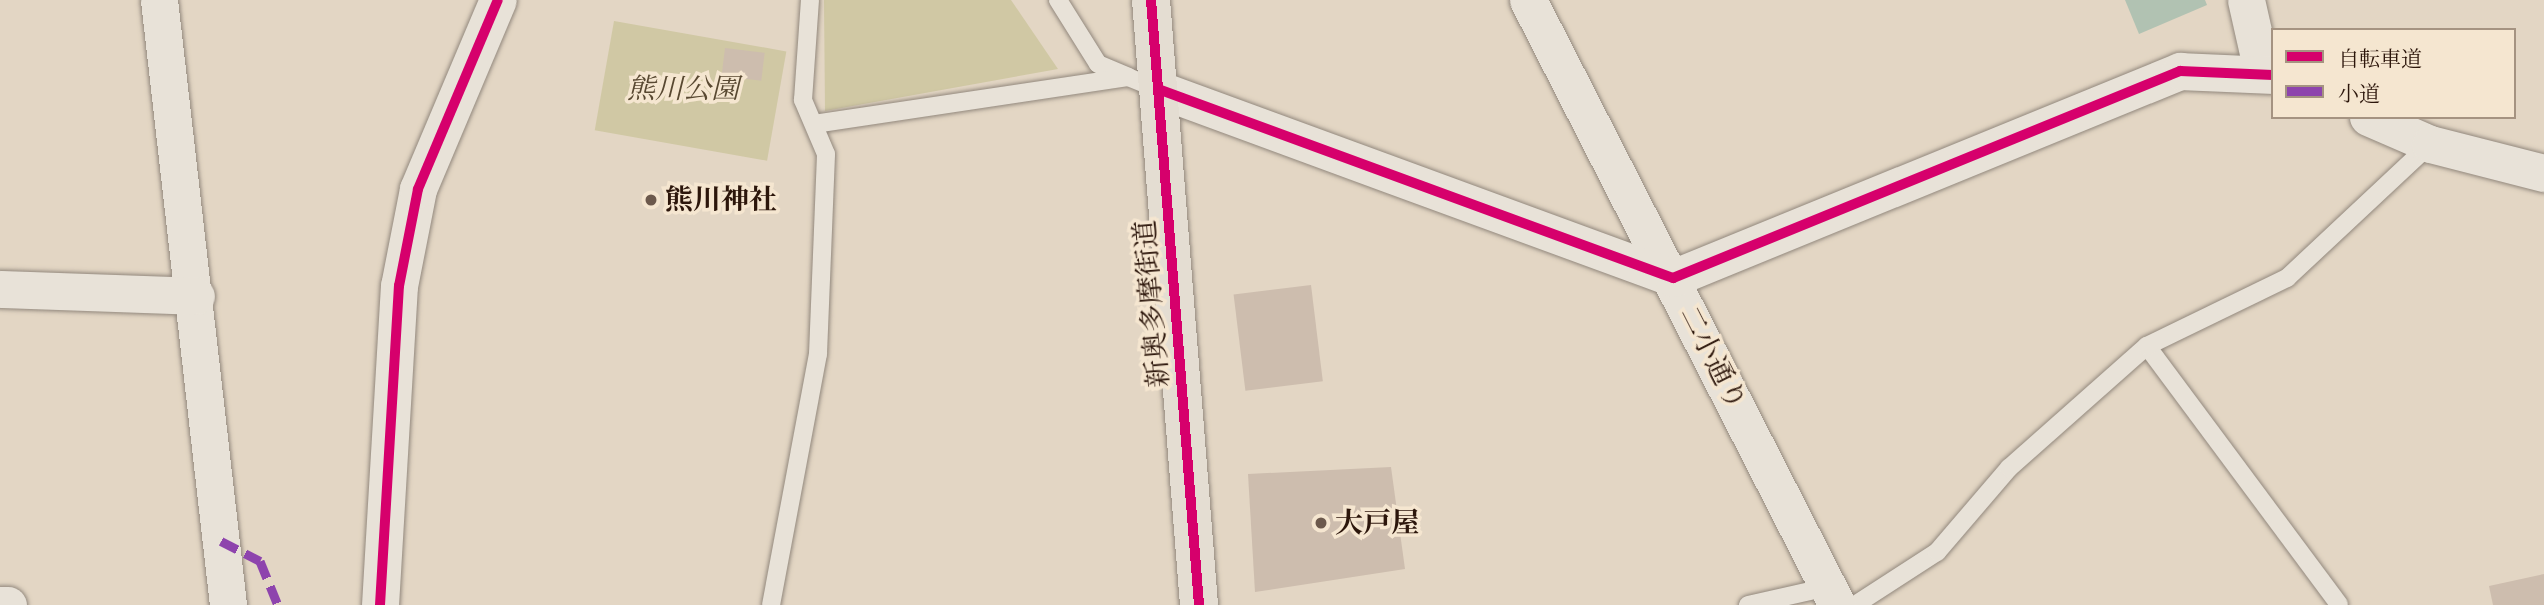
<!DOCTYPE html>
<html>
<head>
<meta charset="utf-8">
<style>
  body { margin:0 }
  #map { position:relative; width:2544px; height:605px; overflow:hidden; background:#e3d6c4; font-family:"IM FELL Great Primer","Noto Serif JP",serif }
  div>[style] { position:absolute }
  .green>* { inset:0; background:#d0c8a4; transform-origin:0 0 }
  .water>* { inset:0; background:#b1c2b2 }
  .building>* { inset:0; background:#cdbdae; transform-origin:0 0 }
  .roads { filter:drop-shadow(0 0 2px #92887d) drop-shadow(0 0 2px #92887d) }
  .lane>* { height:18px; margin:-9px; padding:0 9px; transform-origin:9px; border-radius:9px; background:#e8e2d8 }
  .street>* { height:37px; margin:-18.5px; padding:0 18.5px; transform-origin:18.5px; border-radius:18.5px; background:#e8e2d8 }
  .primary>* { height:38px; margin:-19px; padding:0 19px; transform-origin:19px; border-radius:19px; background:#e4ddd2 }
  .quiet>* { height:9px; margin-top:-4.5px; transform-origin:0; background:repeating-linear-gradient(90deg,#8e44ad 0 18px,transparent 0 27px) }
  .cycleway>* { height:10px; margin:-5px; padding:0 5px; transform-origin:5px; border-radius:5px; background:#d6006c }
  .dots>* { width:19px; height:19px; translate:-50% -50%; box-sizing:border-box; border:4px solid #f5e6d0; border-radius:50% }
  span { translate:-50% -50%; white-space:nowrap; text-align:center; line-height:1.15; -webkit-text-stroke:7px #f5e6d0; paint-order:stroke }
  .park-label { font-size:28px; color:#584831; font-style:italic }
  .poi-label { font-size:28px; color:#2c160b; font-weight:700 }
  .left { translate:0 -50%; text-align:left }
  .street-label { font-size:28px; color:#2c160b }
  .legend { position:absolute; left:2271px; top:28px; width:245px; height:91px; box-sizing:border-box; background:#f5e6d0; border:2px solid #a59381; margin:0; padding:9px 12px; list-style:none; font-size:21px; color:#2c160b }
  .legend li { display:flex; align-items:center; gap:14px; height:35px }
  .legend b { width:35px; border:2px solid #a59381 }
</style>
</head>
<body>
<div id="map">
  <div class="green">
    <i style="clip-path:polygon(824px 0,1011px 0,1058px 69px,825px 111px)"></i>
    <i style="left:614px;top:21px;width:175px;height:111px;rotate:10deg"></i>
  </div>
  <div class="water">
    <i style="clip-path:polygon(2125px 0,2205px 0,2207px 5px,2139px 34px)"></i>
  </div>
  <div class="building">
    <i style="left:725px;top:48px;width:40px;height:28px;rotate:7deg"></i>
    <i style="left:1311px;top:285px;width:97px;height:78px;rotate:83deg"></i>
    <i style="clip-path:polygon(1391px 467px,1405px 569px,1255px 592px,1248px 474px)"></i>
    <i style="clip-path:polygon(2544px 574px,2544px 605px,2493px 605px,2489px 586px)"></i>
  </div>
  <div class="roads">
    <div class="lane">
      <i style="left:1058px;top:0;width:75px;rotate:58deg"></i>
      <i style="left:1098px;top:64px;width:33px;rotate:23deg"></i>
      <i style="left:814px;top:124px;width:317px;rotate:-8.5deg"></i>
      <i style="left:1128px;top:77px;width:32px;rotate:22deg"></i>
      <i style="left:2147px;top:346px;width:322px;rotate:53.4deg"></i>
      <i style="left:771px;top:605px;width:255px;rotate:-79.4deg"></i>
      <i style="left:818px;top:354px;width:200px;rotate:-87.7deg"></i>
      <i style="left:826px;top:154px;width:59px;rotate:-113.1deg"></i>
      <i style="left:803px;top:100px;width:100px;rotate:-86deg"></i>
      <i style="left:1748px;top:605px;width:82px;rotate:-12.7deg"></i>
      <i style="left:1855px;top:605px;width:98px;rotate:-32.9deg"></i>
      <i style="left:1937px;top:552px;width:111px;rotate:-49.4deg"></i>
      <i style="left:2009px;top:468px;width:184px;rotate:-41.5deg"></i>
      <i style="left:2147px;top:346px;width:156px;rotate:-25.9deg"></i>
      <i style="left:2287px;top:278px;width:196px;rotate:-43.1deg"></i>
    </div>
    <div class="street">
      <i style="left:159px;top:0;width:609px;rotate:83.49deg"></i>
      <i style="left:1528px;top:0;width:679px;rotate:62.94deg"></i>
      <i style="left:2246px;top:0;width:73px;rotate:77.3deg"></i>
      <i style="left:1158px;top:89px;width:549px;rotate:20.15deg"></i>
      <i style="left:1673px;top:278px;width:548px;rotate:-22.21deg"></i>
      <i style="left:2180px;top:71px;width:93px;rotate:2.5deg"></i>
      <i style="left:2368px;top:117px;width:68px;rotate:23.5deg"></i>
      <i style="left:2430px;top:144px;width:118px;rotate:14.3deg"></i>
      <i style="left:0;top:289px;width:196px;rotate:2deg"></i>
      <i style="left:0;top:605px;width:8px"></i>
      <i style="left:380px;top:605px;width:320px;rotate:-86.6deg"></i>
      <i style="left:399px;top:286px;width:99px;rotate:-78.9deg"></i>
      <i style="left:418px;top:189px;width:205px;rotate:-67.1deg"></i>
    </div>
    <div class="primary">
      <i style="left:1151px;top:0;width:607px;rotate:85.46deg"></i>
    </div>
  </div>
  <div class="quiet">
    <i style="left:221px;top:541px;width:44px;rotate:27.1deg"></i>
    <i style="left:260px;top:561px;width:48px;rotate:67.8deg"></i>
  </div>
  <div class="cycleway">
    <i style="left:1151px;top:0;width:607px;rotate:85.46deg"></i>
    <i style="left:1158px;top:89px;width:549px;rotate:20.15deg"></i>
    <i style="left:1673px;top:278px;width:548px;rotate:-22.21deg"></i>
    <i style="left:2180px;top:71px;width:93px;rotate:2.5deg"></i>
    <i style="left:380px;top:605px;width:320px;rotate:-86.6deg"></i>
    <i style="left:399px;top:286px;width:99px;rotate:-78.9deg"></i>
    <i style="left:418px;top:189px;width:205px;rotate:-67.1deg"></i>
  </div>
  <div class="dots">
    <i style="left:651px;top:200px;background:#6c594c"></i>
    <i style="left:1321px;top:523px;background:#6c594c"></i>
  </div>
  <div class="park-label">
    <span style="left:683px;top:89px">熊川公園</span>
  </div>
  <div class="poi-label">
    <span class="left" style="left:665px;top:200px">熊川神社</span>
    <span class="left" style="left:1335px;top:523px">大戸屋</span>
  </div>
  <div class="street-label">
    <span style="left:1152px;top:304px;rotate:-95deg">新奥多摩街道</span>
    <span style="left:1713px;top:358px;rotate:63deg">二小通り</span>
  </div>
  <ul class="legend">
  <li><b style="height:9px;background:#d6006c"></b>自転車道</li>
  <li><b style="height:9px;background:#8e44ad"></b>小道</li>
  </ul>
</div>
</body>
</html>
